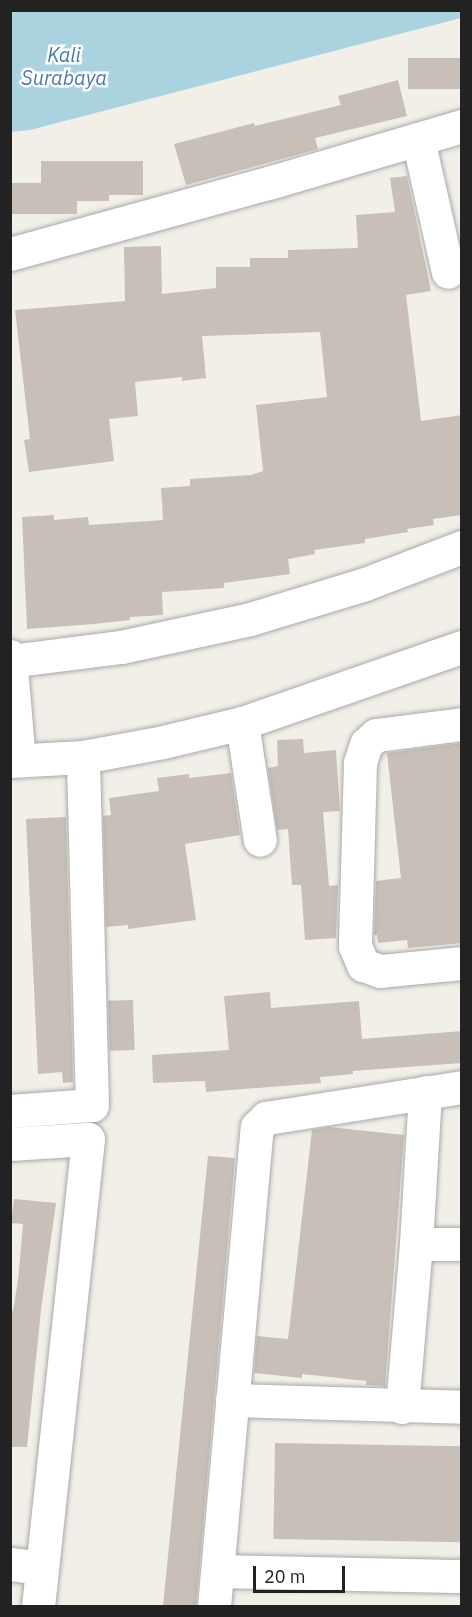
<!DOCTYPE html>
<html>
<head>
<meta charset="utf-8">
<style>
  body { margin:0 }
  #map { position:relative; width:472px; height:1617px; overflow:hidden; background:#f2efe9; font-family:"IBM Plex Sans",sans-serif }
  div>[style] { position:absolute }
  .water>* { inset:0; background:#aad3df }
  .building>* { inset:0; background:#c7bfb8; transform-origin:0 0 }
  .roads { filter:drop-shadow(0 0 2px #a9a9a9) drop-shadow(0 0 2px #a9a9a9) }
  .minor>* { height:33px; margin:-16.5px; padding:0 16.5px; transform-origin:16.5px; border-radius:16.5px; background:#fff }
  span { translate:-50% -50%; white-space:nowrap; text-align:center; line-height:1.15; -webkit-text-stroke:5px #fff; paint-order:stroke }
  .water-label { font-size:20px; color:#4a7aab; font-style:italic }
  .frame { position:absolute; inset:0; border:12px solid #222; pointer-events:none }
  .scale { position:absolute; left:253px; top:1566px; width:92px; height:27px; box-sizing:border-box; border:3px solid #222; border-top:0; padding-left:8px; font-size:18px; line-height:21px; white-space:nowrap; color:#222; -webkit-text-stroke:4px #fff; paint-order:stroke }
</style>
</head>
<body>
<div id="map">
  <div class="water">
    <i style="clip-path:polygon(461px 10px,461px 18px,30px 130px,11px 132px,11px 11px)"></i>
  </div>
  <div class="building">
    <i style="left:462px;top:58px;width:31px;height:54px;rotate:90deg"></i>
    <i style="clip-path:polygon(398px 80px,407px 116px,315px 138px,318px 149px,186px 185px,174px 144px,254px 123px,255px 126px,341px 105px,338px 96px)"></i>
    <i style="clip-path:polygon(41px 161px,143px 161px,143px 195px,109px 195px,109px 201px,77px 201px,77px 214px,10px 214px,10px 183px,41px 183px)"></i>
    <i style="clip-path:polygon(407px 176px,431px 291px,406px 295px,421px 421px,462px 415px,462px 515px,433px 519px,434px 525px,407px 529px,408px 532px,365px 539px,365px 543px,314px 550px,315px 554px,288px 559px,290px 574px,224px 583px,224px 588px,162px 592px,163px 615px,130px 617px,130px 620px,94px 624px,27px 629px,22px 517px,54px 515px,54px 520px,88px 517px,89px 525px,163px 520px,161px 488px,190px 486px,190px 479px,251px 475px,263px 471px,256px 405px,327px 397px,320px 332px,202px 336px,206px 378px,182px 381px,182px 377px,135px 382px,138px 416px,109px 419px,114px 461px,29px 472px,24px 440px,30px 439px,15px 310px,125px 301px,124px 247px,161px 246px,162px 294px,216px 288px,216px 267px,250px 267px,250px 258px,288px 258px,288px 250px,358px 248px,356px 215px,395px 212px,390px 178px)"></i>
    <i style="clip-path:polygon(303px 739px,304px 753px,336px 750px,340px 811px,323px 812px,329px 886px,338px 885px,336px 938px,305px 940px,301px 885px,292px 885px,288px 829px,277px 830px,268px 768px,278px 766px,277px 740px)"></i>
    <i style="clip-path:polygon(462px 743px,462px 943px,408px 948px,407px 940px,378px 943px,377px 935px,374px 935px,376px 881px,401px 878px,387px 753px)"></i>
    <i style="clip-path:polygon(231px 773px,240px 835px,185px 844px,196px 920px,128px 929px,128px 925px,106px 927px,103px 816px,111px 815px,109px 798px,159px 791px,157px 778px,189px 774px,189px 778px)"></i>
    <i style="clip-path:polygon(66px 817px,73px 1082px,63px 1083px,62px 1072px,38px 1074px,26px 819px)"></i>
    <i style="clip-path:polygon(270px 992px,271px 1008px,359px 1001px,362px 1039px,462px 1031px,462px 1063px,353px 1071px,353px 1074px,320px 1077px,321px 1083px,206px 1092px,205px 1081px,153px 1083px,152px 1055px,229px 1050px,224px 996px)"></i>
    <i style="left:133px;top:1000px;width:50px;height:25px;rotate:88deg"></i>
    <i style="clip-path:polygon(329px 1127px,404px 1135px,385px 1386px,366px 1385px,366px 1381px,302px 1374px,302px 1378px,254px 1373px,257px 1336px,288px 1339px,312px 1130px)"></i>
    <i style="clip-path:polygon(208px 1156px,235px 1158px,196px 1606px,163px 1606px)"></i>
    <i style="clip-path:polygon(14px 1199px,56px 1203px,41px 1310px,27px 1447px,10px 1447px,10px 1310px,13px 1311px,18px 1280px,23px 1224px,11px 1223px)"></i>
    <i style="left:275px;top:1443px;width:187px;height:96px;rotate:1deg"></i>
  </div>
  <div class="roads">
    <div class="minor">
      <i style="left:418px;top:139px;width:136px;rotate:77.3deg"></i>
      <i style="left:10px;top:254px;width:272px;rotate:-15.4deg"></i>
      <i style="left:272px;top:182px;width:198px;rotate:-16.4deg"></i>
      <i style="left:10px;top:656px;width:105px;rotate:85.1deg"></i>
      <i style="left:10px;top:661px;width:112px;rotate:-7.2deg"></i>
      <i style="left:121px;top:647px;width:132px;rotate:-12.2deg"></i>
      <i style="left:250px;top:619px;width:120px;rotate:-16.9deg"></i>
      <i style="left:365px;top:584px;width:104px;rotate:-20.9deg"></i>
      <i style="left:242px;top:723px;width:118px;rotate:81.3deg"></i>
      <i style="left:462px;top:724px;width:87px;rotate:172.7deg"></i>
      <i style="left:376px;top:735px;width:13px;rotate:138deg"></i>
      <i style="left:366px;top:744px;width:20px;rotate:108deg"></i>
      <i style="left:360px;top:763px;width:183px;rotate:91.6deg"></i>
      <i style="left:355px;top:946px;width:21px;rotate:67deg"></i>
      <i style="left:363px;top:965px;width:18px;rotate:19deg"></i>
      <i style="left:380px;top:971px;width:82px;rotate:-5.6deg"></i>
      <i style="left:10px;top:761px;width:73px;rotate:-3.1deg"></i>
      <i style="left:83px;top:757px;width:81px;rotate:-10.6deg"></i>
      <i style="left:163px;top:742px;width:81px;rotate:-13.5deg"></i>
      <i style="left:242px;top:723px;width:233px;rotate:-19.1deg"></i>
      <i style="left:10px;top:1111px;width:82px;rotate:-4.2deg"></i>
      <i style="left:92px;top:1105px;width:348px;rotate:-91.5deg"></i>
      <i style="left:10px;top:1144px;width:78px;rotate:-3.7deg"></i>
      <i style="left:88px;top:1139px;width:470px;rotate:96.1deg"></i>
      <i style="left:416px;top:1244px;width:46px"></i>
      <i style="left:232px;top:1400px;width:230px;rotate:1.7deg"></i>
      <i style="left:402px;top:1407px;width:164px;rotate:-85.1deg"></i>
      <i style="left:416px;top:1244px;width:152px;rotate:-86.6deg"></i>
      <i style="left:10px;top:1564px;width:32px;rotate:7deg"></i>
      <i style="left:219px;top:1571px;width:243px;rotate:1.2deg"></i>
      <i style="left:214px;top:1606px;width:481px;rotate:-84.9deg"></i>
      <i style="left:257px;top:1127px;width:13px;rotate:-45deg"></i>
      <i style="left:266px;top:1118px;width:198px;rotate:-9deg"></i>
    </div>
  </div>
  <div class="water-label">
    <span style="left:64px;top:66px">Kali<br>Surabaya</span>
  </div>
  <div class="frame"></div>
  <div class="scale">20 m</div>
</div>
</body>
</html>
